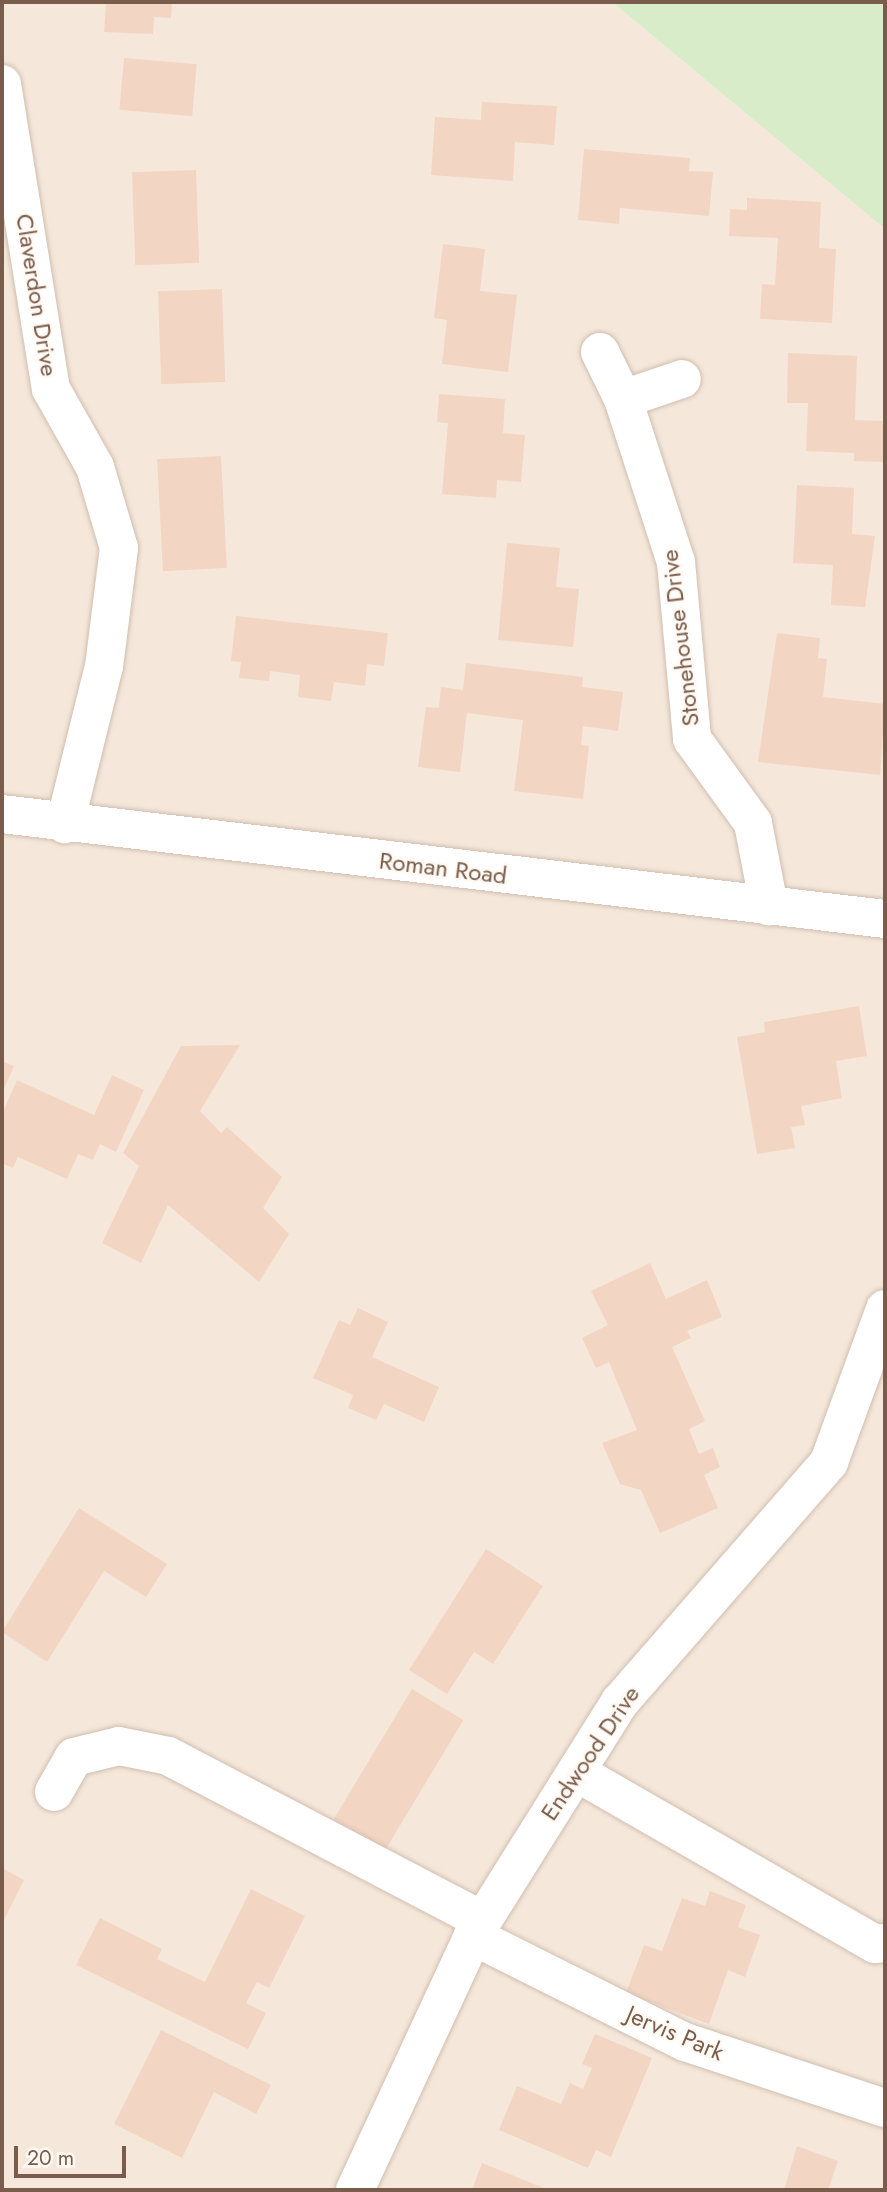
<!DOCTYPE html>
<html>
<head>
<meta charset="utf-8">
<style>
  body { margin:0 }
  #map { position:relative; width:887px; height:2192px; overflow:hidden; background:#fdf6ec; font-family:Jost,sans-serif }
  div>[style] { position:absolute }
  .residential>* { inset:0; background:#f5e8da }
  .green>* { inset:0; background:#d8ecc9 }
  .building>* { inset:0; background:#f3d5c3; transform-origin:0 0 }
  .roads { filter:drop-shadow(0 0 2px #d1beb0) drop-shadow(0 0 2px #d1beb0) }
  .minor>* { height:38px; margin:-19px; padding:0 19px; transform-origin:19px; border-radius:19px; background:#fff }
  span { translate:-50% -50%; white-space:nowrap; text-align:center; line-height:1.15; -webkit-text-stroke:5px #fffaf3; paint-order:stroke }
  .street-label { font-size:24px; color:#7a5c4d }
  .frame { position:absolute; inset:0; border:4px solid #7a5c4d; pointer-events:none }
  .scale { position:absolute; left:14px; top:2146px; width:112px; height:32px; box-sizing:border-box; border:4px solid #7a5c4d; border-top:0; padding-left:9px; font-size:21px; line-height:24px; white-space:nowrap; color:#7a5c4d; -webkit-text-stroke:5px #fffaf3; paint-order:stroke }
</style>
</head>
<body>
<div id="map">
  <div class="residential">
    <i style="clip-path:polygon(2px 2px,612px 2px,885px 229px,885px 2190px,2px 2190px)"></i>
  </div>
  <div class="green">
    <i style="clip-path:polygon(612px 2px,885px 2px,885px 229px)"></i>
  </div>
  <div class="building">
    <i style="clip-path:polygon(106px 2px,172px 2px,171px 18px,154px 17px,153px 34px,104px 32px)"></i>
    <i style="left:124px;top:58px;width:73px;height:52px;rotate:5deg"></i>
    <i style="clip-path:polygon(482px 102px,557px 106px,554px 145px,515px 142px,513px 181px,431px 175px,435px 117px,481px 120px)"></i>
    <i style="clip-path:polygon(584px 149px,690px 158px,689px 171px,713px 172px,709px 216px,620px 208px,619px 224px,578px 220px)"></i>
    <i style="left:196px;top:170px;width:93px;height:64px;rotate:88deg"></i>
    <i style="clip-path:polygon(747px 198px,821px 202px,819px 248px,836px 249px,832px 323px,760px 319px,762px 284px,775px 285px,778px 238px,729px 236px,730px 209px,747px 210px)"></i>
    <i style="clip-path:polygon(443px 244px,485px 249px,480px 291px,517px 295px,508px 372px,442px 364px,447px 320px,434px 318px)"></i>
    <i style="left:222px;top:289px;width:93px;height:64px;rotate:88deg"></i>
    <i style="clip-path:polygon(788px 353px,857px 356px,855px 420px,885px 421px,885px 462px,854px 461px,854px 453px,806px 451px,808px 403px,787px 403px)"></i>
    <i style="clip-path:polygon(439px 394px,505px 399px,503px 433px,525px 435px,521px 482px,497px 480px,496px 498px,442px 494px,448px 423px,437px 422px)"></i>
    <i style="left:221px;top:456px;width:112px;height:64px;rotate:87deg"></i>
    <i style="clip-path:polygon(797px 485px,854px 488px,852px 534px,875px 536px,865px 607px,831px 605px,833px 565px,793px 563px)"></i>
    <i style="clip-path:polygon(507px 543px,560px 548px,556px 587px,579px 589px,573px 647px,498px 640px)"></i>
    <i style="clip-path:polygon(236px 616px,388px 633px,384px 666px,367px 664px,365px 686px,334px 682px,331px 701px,298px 697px,300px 675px,270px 671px,269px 681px,239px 678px,241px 662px,231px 661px)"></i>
    <i style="clip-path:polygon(777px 633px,820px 638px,818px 658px,827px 659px,823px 697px,885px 704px,880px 775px,758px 762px)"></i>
    <i style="clip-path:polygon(466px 663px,583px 677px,582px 687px,623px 692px,618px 731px,583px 726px,581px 745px,589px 746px,583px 799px,514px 791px,523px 720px,467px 713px,460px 772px,418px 767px,426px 707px,439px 708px,441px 687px,463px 690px)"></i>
    <i style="clip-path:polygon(859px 1006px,867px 1056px,836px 1061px,842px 1098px,801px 1106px,805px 1125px,791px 1127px,795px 1148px,757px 1154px,737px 1037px,765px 1032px,764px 1022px)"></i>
    <i style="clip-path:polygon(240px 1045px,200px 1111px,221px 1133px,227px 1127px,282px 1177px,263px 1208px,289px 1234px,259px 1282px,168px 1205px,141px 1263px,102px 1243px,139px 1166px,123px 1153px,181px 1046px)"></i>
    <i style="clip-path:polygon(2px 1061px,14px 1066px,2px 1093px)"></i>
    <i style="clip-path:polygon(112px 1075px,144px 1090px,116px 1152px,100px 1144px,93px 1160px,78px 1154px,67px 1179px,18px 1157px,13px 1168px,2px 1163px,2px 1114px,17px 1080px,94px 1115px)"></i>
    <i style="clip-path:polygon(650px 1263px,666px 1299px,707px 1280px,722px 1317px,687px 1331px,691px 1338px,672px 1347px,705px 1421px,689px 1429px,699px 1454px,713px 1448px,720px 1467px,704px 1475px,718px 1508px,660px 1533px,641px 1490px,620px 1484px,602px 1443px,637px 1430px,609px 1362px,596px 1368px,582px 1338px,608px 1325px,591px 1291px)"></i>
    <i style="clip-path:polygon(358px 1308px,388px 1322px,372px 1357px,439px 1387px,424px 1422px,384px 1404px,376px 1420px,348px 1408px,353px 1395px,313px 1378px,339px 1320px,350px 1325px)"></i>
    <i style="clip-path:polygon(79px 1508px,167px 1564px,146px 1597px,104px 1571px,47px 1662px,2px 1632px)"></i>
    <i style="clip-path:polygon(486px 1549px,543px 1586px,493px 1664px,474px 1652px,447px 1694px,409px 1670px)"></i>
    <i style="left:412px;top:1689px;width:60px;height:152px;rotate:31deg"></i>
    <i style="clip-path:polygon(2px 1868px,24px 1880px,4px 1920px,2px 1919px)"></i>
    <i style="clip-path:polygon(251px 1889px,305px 1916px,269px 1988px,257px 1982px,246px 2003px,266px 2013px,248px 2049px,76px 1965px,100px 1918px,162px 1949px,157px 1959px,205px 1982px)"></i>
    <i style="clip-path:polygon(710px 1891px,746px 1905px,738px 1927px,760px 1935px,745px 1977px,728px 1970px,709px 2024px,626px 1993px,644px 1945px,662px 1951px,682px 1898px,705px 1906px)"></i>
    <i style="clip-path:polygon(161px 2030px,271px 2085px,256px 2114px,214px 2092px,182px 2158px,114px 2124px)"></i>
    <i style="clip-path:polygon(595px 2034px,652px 2058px,611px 2157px,596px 2150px,588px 2168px,499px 2130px,517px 2086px,561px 2104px,570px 2083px,583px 2089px,592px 2068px,582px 2064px)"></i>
    <i style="clip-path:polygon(797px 2146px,838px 2161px,828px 2190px,784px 2190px)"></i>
    <i style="clip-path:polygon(482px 2163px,549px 2190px,472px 2190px)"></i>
  </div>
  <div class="roads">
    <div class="minor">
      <i style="left:2px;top:84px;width:309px;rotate:80.9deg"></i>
      <i style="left:51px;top:389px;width:90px;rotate:60.6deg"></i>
      <i style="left:95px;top:467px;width:84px;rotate:73.5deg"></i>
      <i style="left:119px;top:548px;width:119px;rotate:97.2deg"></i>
      <i style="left:104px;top:666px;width:163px;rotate:103.9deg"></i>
      <i style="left:600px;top:352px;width:52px;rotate:63.9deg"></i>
      <i style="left:623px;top:399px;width:171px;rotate:72deg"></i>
      <i style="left:676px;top:562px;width:178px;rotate:84.8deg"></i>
      <i style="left:692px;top:739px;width:104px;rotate:54deg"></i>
      <i style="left:753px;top:823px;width:85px;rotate:79.1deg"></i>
      <i style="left:623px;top:399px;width:62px;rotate:-18.7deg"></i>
      <i style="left:2px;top:814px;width:889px;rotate:6.78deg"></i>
      <i style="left:576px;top:1772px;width:345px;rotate:29.9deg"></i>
      <i style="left:875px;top:1944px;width:10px;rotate:-6deg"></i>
      <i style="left:54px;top:1792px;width:40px;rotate:-60.3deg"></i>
      <i style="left:74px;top:1757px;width:46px;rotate:-13.7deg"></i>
      <i style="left:119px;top:1746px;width:50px;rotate:11.5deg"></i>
      <i style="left:168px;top:1756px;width:354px;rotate:27.6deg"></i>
      <i style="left:473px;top:1936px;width:237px;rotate:26.6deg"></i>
      <i style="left:685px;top:2042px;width:211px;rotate:18.3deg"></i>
      <i style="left:355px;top:2190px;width:280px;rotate:-65.1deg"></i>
      <i style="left:473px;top:1936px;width:276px;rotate:-57.9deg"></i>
      <i style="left:620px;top:1702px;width:318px;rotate:-48.9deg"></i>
      <i style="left:829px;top:1462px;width:163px;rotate:-69.9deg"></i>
    </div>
  </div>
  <div class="street-label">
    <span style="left:37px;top:295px;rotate:81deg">Claverdon Drive</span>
    <span style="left:680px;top:638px;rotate:-97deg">Stonehouse Drive</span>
    <span style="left:443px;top:868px;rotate:7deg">Roman Road</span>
    <span style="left:590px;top:1753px;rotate:-56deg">Endwood Drive</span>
    <span style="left:675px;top:2033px;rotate:23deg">Jervis Park</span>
  </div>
  <div class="frame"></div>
  <div class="scale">20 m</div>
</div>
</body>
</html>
